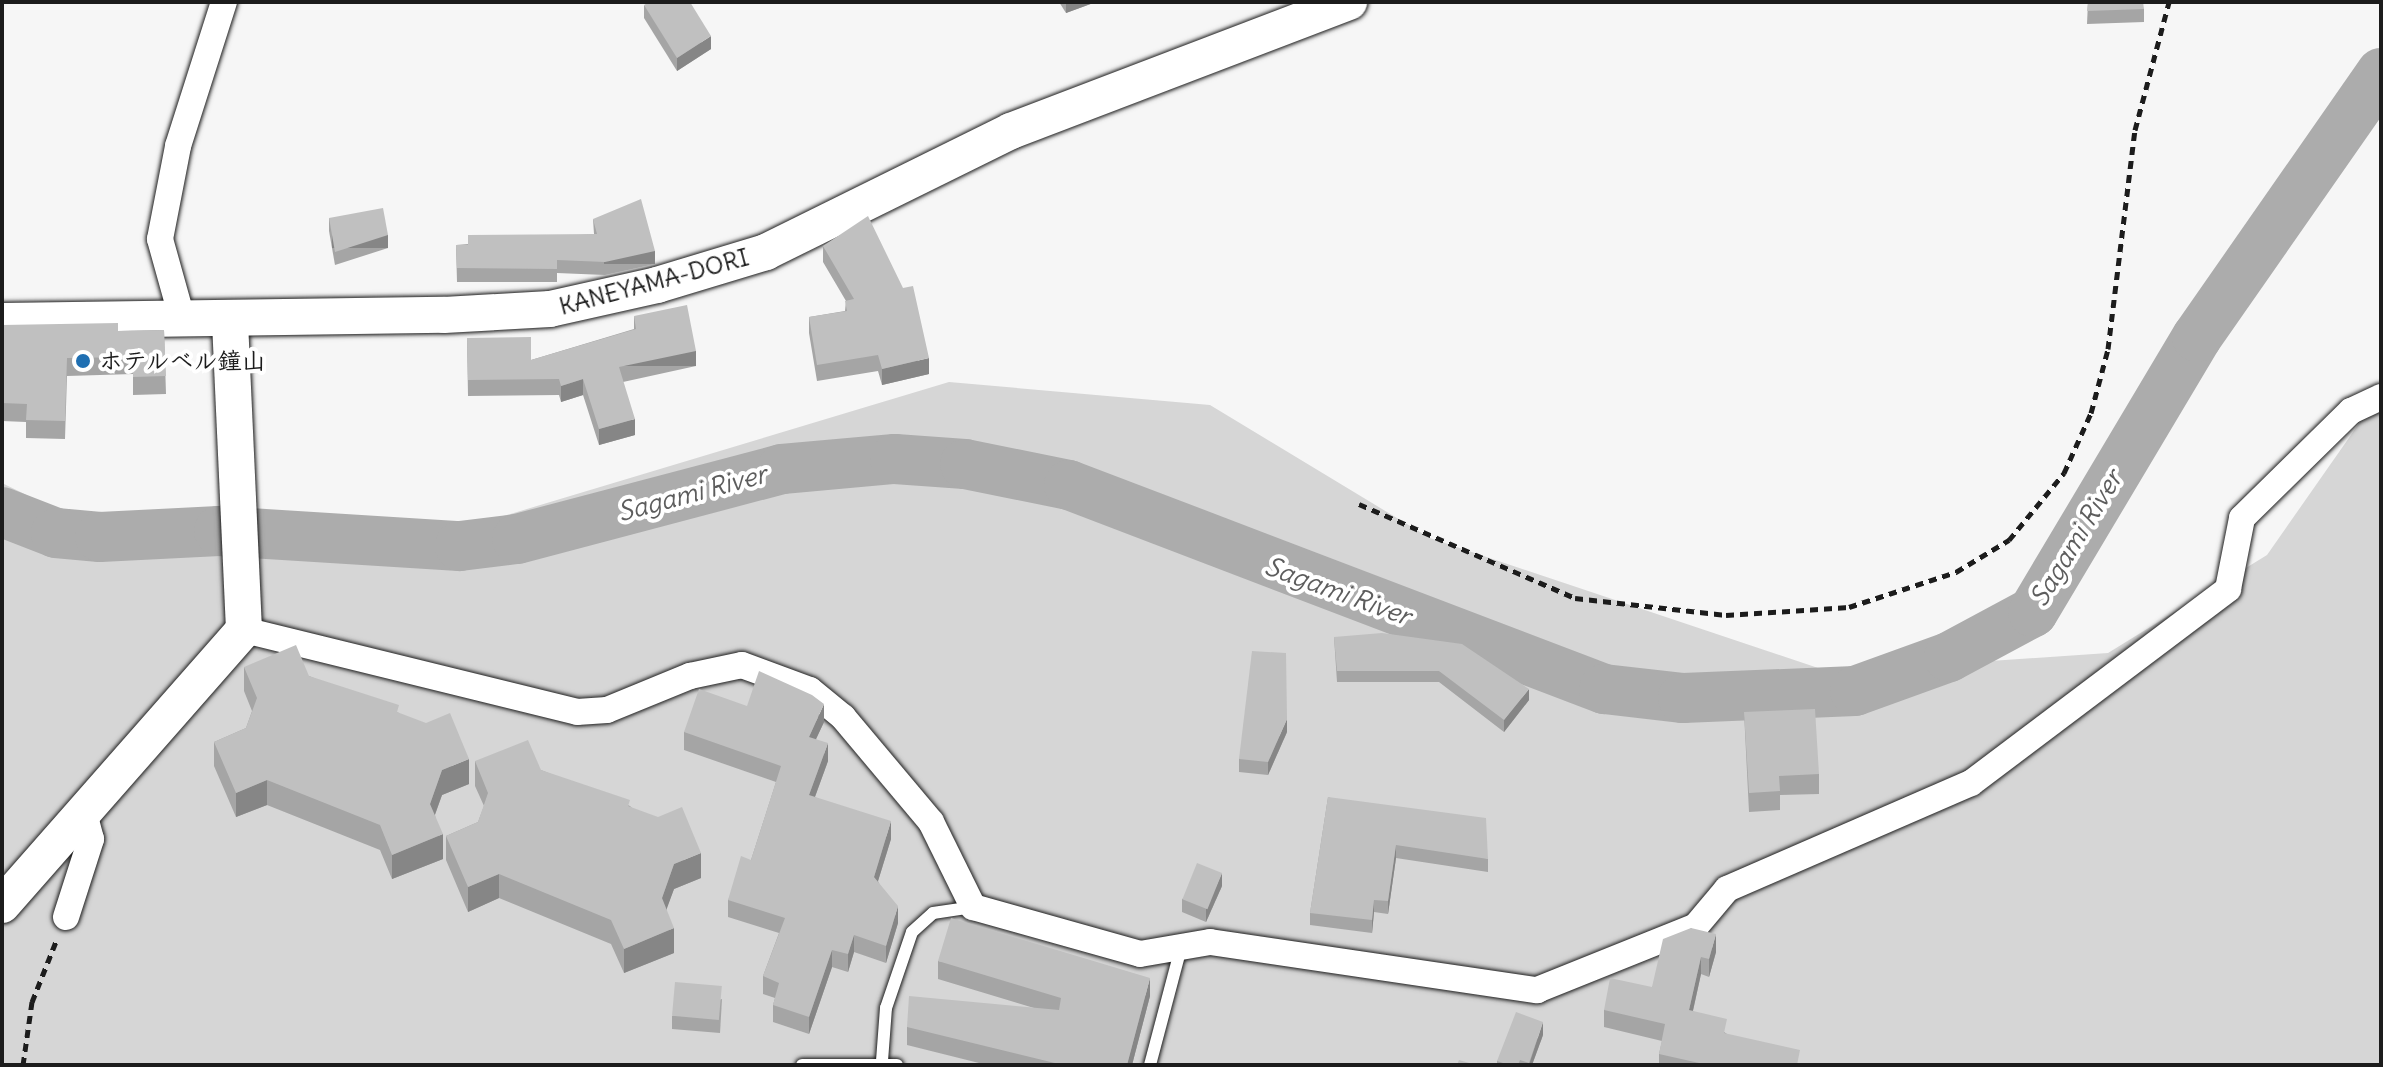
<!DOCTYPE html>
<html>
<head>
<meta charset="utf-8">
<style>
  body { margin:0 }
  #map { position:relative; width:2383px; height:1067px; overflow:hidden; background:#f6f6f6; font-family:Delius,"Klee One",sans-serif }
  div>[style] { position:absolute }
  .green>* { inset:0; background:#d6d6d6 }
  .river>* { height:50px; margin:-25px; padding:0 25px; transform-origin:25px; border-radius:25px; background:#acacac }
  .path>* { height:5px; margin-top:-2.5px; transform-origin:0; background:repeating-linear-gradient(90deg,#1c1c1c 0 8px,transparent 0 14px) }
  .roads { filter:drop-shadow(0 0 2px #1c1c1c) drop-shadow(0 0 2px #1c1c1c) }
  .lane>* { height:12px; margin:-6px; padding:0 6px; transform-origin:6px; border-radius:6px; background:#fff }
  .street>* { height:26px; margin:-13px; padding:0 13px; transform-origin:13px; border-radius:13px; background:#fff }
  .secondary>* { height:36px; margin:-18px; padding:0 18px; transform-origin:18px; border-radius:18px; background:#fff }
  .wall>* { inset:0; background:#a5a5a5 }
  .shaded-wall>* { inset:0; background:#868686; transform-origin:0 0 }
  .building>* { inset:0; background:#c0c0c0; transform-origin:0 0 }
  .dots>* { width:22px; height:22px; translate:-50% -50%; box-sizing:border-box; border:4px solid #fff; border-radius:50% }
  span { translate:-50% -50%; white-space:nowrap; text-align:center; line-height:1.15; -webkit-text-stroke:8px #fff; paint-order:stroke }
  .street-label { font-size:24px; color:#1c1c1c }
  .poi-label { font-size:24px; color:#1c1c1c; font-weight:700 }
  .left { translate:0 -50%; text-align:left }
  .water-label { font-size:26px; color:#5d5d5d; font-style:italic }
  .frame { position:absolute; inset:0; border:4px solid #1c1c1c; pointer-events:none }
</style>
</head>
<body>
<div id="map">
  <div class="green">
    <i style="clip-path:polygon(949px 382px,1210px 405px,1430px 538px,1830px 672px,2108px 653px,2267px 555px,2381px 392px,2381px 1065px,2px 1065px,2px 483px,123px 542px,394px 549px)"></i>
  </div>
  <div class="river">
    <i style="left:2px;top:512px;width:58px;rotate:21.3deg"></i>
    <i style="left:56px;top:533px;width:44px;rotate:5.2deg"></i>
    <i style="left:100px;top:537px;width:119px;rotate:-2.9deg"></i>
    <i style="left:219px;top:531px;width:241px;rotate:3.6deg"></i>
    <i style="left:460px;top:546px;width:57px;rotate:-7deg"></i>
    <i style="left:517px;top:539px;width:274px;rotate:-14.8deg"></i>
    <i style="left:782px;top:469px;width:113px;rotate:-5.1deg"></i>
    <i style="left:895px;top:459px;width:70px;rotate:4.1deg"></i>
    <i style="left:965px;top:464px;width:106px;rotate:11.4deg"></i>
    <i style="left:1069px;top:485px;width:573px;rotate:20.87deg"></i>
    <i style="left:1604px;top:689px;width:80px;rotate:6.5deg"></i>
    <i style="left:1683px;top:698px;width:172px;rotate:-2.3deg"></i>
    <i style="left:1855px;top:691px;width:100px;rotate:-19.9deg"></i>
    <i style="left:1949px;top:657px;width:95px;rotate:-28.2deg"></i>
    <i style="left:2033px;top:612px;width:320px;rotate:-59.2deg"></i>
    <i style="left:2197px;top:337px;width:322px;rotate:-55.1deg"></i>
  </div>
  <div class="path">
    <i style="left:1359px;top:504px;width:236px;rotate:23.5deg"></i>
    <i style="left:1575px;top:598px;width:152px;rotate:6.4deg"></i>
    <i style="left:1726px;top:615px;width:123px;rotate:-3.7deg"></i>
    <i style="left:1849px;top:607px;width:113px;rotate:-18.1deg"></i>
    <i style="left:1956px;top:572px;width:62px;rotate:-31.1deg"></i>
    <i style="left:2009px;top:540px;width:87px;rotate:-50.6deg"></i>
    <i style="left:2064px;top:473px;width:66px;rotate:-65.8deg"></i>
    <i style="left:2091px;top:413px;width:66px;rotate:-75.1deg"></i>
    <i style="left:2108px;top:349px;width:221px;rotate:-83deg"></i>
    <i style="left:2135px;top:130px;width:132px;rotate:-75.1deg"></i>
    <i style="left:23px;top:1065px;width:64px;rotate:-81.9deg"></i>
    <i style="left:32px;top:1002px;width:68px;rotate:-68.4deg"></i>
  </div>
  <div class="roads">
    <div class="lane">
      <i style="left:882px;top:1061px;width:53px;rotate:-85.7deg"></i>
      <i style="left:886px;top:1008px;width:80px;rotate:-71.1deg"></i>
      <i style="left:912px;top:932px;width:28px;rotate:-42deg"></i>
      <i style="left:933px;top:913px;width:40px;rotate:-8.5deg"></i>
      <i style="left:802px;top:1065px;width:95px"></i>
      <i style="left:1150px;top:1065px;width:121px;rotate:-75.2deg"></i>
    </div>
    <div class="street">
      <i style="left:182px;top:318px;width:82px;rotate:-105.6deg"></i>
      <i style="left:160px;top:239px;width:95px;rotate:-79deg"></i>
      <i style="left:178px;top:146px;width:151px;rotate:-72.3deg"></i>
      <i style="left:244px;top:630px;width:343px;rotate:13.8deg"></i>
      <i style="left:577px;top:712px;width:30px;rotate:-4deg"></i>
      <i style="left:607px;top:710px;width:90px;rotate:-22.3deg"></i>
      <i style="left:690px;top:676px;width:53px;rotate:-11.9deg"></i>
      <i style="left:742px;top:665px;width:72px;rotate:20.2deg"></i>
      <i style="left:810px;top:690px;width:43px;rotate:39.3deg"></i>
      <i style="left:843px;top:717px;width:137px;rotate:50deg"></i>
      <i style="left:931px;top:822px;width:95px;rotate:63.7deg"></i>
      <i style="left:973px;top:907px;width:173px;rotate:15.7deg"></i>
      <i style="left:1140px;top:954px;width:71px;rotate:-9.7deg"></i>
      <i style="left:1210px;top:942px;width:331px;rotate:8.4deg"></i>
      <i style="left:1537px;top:990px;width:171px;rotate:-21.9deg"></i>
      <i style="left:1696px;top:926px;width:48px;rotate:-50deg"></i>
      <i style="left:1727px;top:889px;width:266px;rotate:-23.5deg"></i>
      <i style="left:1971px;top:783px;width:322px;rotate:-37deg"></i>
      <i style="left:2228px;top:589px;width:72px;rotate:-78.8deg"></i>
      <i style="left:2242px;top:518px;width:153px;rotate:-44.5deg"></i>
      <i style="left:2351px;top:411px;width:33px;rotate:-25deg"></i>
      <i style="left:66px;top:917px;width:82px;rotate:-72.2deg"></i>
      <i style="left:91px;top:839px;width:30px;rotate:-105deg"></i>
    </div>
    <div class="secondary">
      <i style="left:2px;top:321px;width:442px;rotate:-0.8deg"></i>
      <i style="left:444px;top:315px;width:106px;rotate:-3.2deg"></i>
      <i style="left:550px;top:309px;width:110px;rotate:-12.6deg"></i>
      <i style="left:657px;top:285px;width:114px;rotate:-16.8deg"></i>
      <i style="left:766px;top:252px;width:273px;rotate:-26.3deg"></i>
      <i style="left:1011px;top:131px;width:362px;rotate:-20.9deg"></i>
      <i style="left:2px;top:905px;width:366px;rotate:-48.7deg"></i>
      <i style="left:244px;top:630px;width:312px;rotate:-92.6deg"></i>
    </div>
  </div>
  <div class="wall">
    <i style="clip-path:polygon(1059px 2px,1096px 2px,1066px 13px)"></i>
    <i style="clip-path:polygon(2088px 2px,2144px 9px,2144px 22px,2087px 24px)"></i>
    <i style="clip-path:polygon(644px 5px,711px 49px,677px 71px,644px 18px)"></i>
    <i style="clip-path:polygon(329px 218px,388px 248px,335px 265px,329px 231px)"></i>
    <i style="clip-path:polygon(593px 219px,655px 264px,605px 275px,557px 273px,557px 282px,457px 282px,456px 245px,594px 234px)"></i>
    <i style="clip-path:polygon(823px 246px,929px 374px,882px 385px,878px 371px,817px 381px,809px 333px,809px 317px,845px 311px,846px 301px,823px 262px)"></i>
    <i style="clip-path:polygon(634px 316px,696px 366px,623px 382px,635px 435px,599px 445px,583px 395px,561px 402px,559px 395px,468px 396px,467px 338px,531px 360px,634px 329px)"></i>
    <i style="clip-path:polygon(2px 325px,118px 331px,164px 330px,166px 394px,133px 395px,133px 374px,67px 376px,65px 439px,26px 438px,26px 422px,2px 421px)"></i>
    <i style="clip-path:polygon(1334px 637px,1529px 700px,1504px 732px,1439px 682px,1337px 682px)"></i>
    <i style="clip-path:polygon(244px 667px,309px 676px,399px 713px,469px 784px,442px 795px,435px 815px,443px 859px,392px 879px,380px 850px,267px 805px,236px 817px,214px 766px,214px 742px,246px 728px,252px 711px,244px 691px)"></i>
    <i style="clip-path:polygon(747px 706px,824px 722px,816px 739px,828px 761px,815px 797px,891px 839px,878px 881px,898px 923px,886px 963px,854px 952px,848px 972px,832px 967px,809px 1034px,773px 1022px,773px 1005px,775px 998px,763px 994px,763px 976px,779px 933px,728px 917px,728px 900px,751px 860px,776px 782px,684px 750px,684px 732px)"></i>
    <i style="clip-path:polygon(1744px 712px,1819px 774px,1819px 794px,1780px 795px,1780px 810px,1749px 812px)"></i>
    <i style="clip-path:polygon(1287px 732px,1268px 775px,1239px 772px,1239px 759px)"></i>
    <i style="clip-path:polygon(475px 761px,541px 770px,630px 806px,701px 878px,674px 889px,666px 909px,674px 953px,624px 973px,611px 944px,499px 898px,468px 912px,446px 860px,446px 836px,478px 822px,484px 806px,475px 786px)"></i>
    <i style="clip-path:polygon(1328px 797px,1488px 859px,1488px 872px,1396px 858px,1388px 914px,1374px 912px,1372px 933px,1310px 925px,1310px 913px)"></i>
    <i style="clip-path:polygon(1222px 886px,1206px 922px,1182px 912px,1182px 899px)"></i>
    <i style="clip-path:polygon(1691px 928px,1716px 952px,1709px 977px,1701px 974px,1693px 1011px,1727px 1034px,1800px 1065px,1659px 1065px,1659px 1054px,1662px 1041px,1604px 1027px,1604px 1010px,1652px 987px)"></i>
    <i style="clip-path:polygon(938px 961px,1150px 996px,1132px 1065px,987px 1065px,907px 1045px,907px 1027px,1034px 1008px,938px 979px)"></i>
    <i style="clip-path:polygon(722px 999px,720px 1033px,672px 1029px,672px 1016px)"></i>
    <i style="clip-path:polygon(1543px 1035px,1532px 1065px,1497px 1065px,1497px 1061px)"></i>
  </div>
  <div class="shaded-wall">
    <i style="clip-path:polygon(1066px 2px,1096px 2px,1066px 13px)"></i>
    <i style="clip-path:polygon(711px 36px,711px 49px,677px 71px,677px 58px)"></i>
    <i style="left:388px;top:235px;width:13px;height:56px;rotate:90deg"></i>
    <i style="left:655px;top:251px;width:13px;height:51px;rotate:90deg"></i>
    <i style="left:696px;top:351px;width:15px;height:79px;rotate:90deg"></i>
    <i style="clip-path:polygon(929px 358px,929px 374px,882px 385px,882px 369px)"></i>
    <i style="clip-path:polygon(583px 379px,583px 395px,561px 402px,561px 386px)"></i>
    <i style="clip-path:polygon(635px 419px,635px 435px,599px 445px,599px 429px)"></i>
    <i style="clip-path:polygon(1529px 689px,1529px 700px,1504px 732px,1504px 720px)"></i>
    <i style="clip-path:polygon(824px 704px,824px 722px,809px 754px,809px 737px)"></i>
    <i style="clip-path:polygon(1287px 719px,1287px 732px,1268px 775px,1268px 762px)"></i>
    <i style="clip-path:polygon(828px 743px,828px 761px,809px 813px,809px 795px)"></i>
    <i style="clip-path:polygon(469px 759px,469px 784px,442px 795px,430px 828px,430px 804px,442px 770px)"></i>
    <i style="clip-path:polygon(267px 780px,267px 805px,236px 817px,236px 793px)"></i>
    <i style="clip-path:polygon(891px 821px,891px 839px,874px 894px,874px 877px)"></i>
    <i style="clip-path:polygon(443px 834px,443px 859px,392px 879px,392px 855px)"></i>
    <i style="clip-path:polygon(1396px 845px,1396px 858px,1388px 914px,1388px 901px)"></i>
    <i style="clip-path:polygon(701px 853px,701px 878px,674px 889px,662px 922px,662px 898px,674px 864px)"></i>
    <i style="clip-path:polygon(1222px 873px,1222px 886px,1206px 922px,1206px 909px)"></i>
    <i style="clip-path:polygon(499px 874px,499px 898px,468px 912px,468px 887px)"></i>
    <i style="clip-path:polygon(1374px 900px,1374px 912px,1372px 933px,1372px 920px)"></i>
    <i style="clip-path:polygon(898px 906px,898px 923px,886px 963px,886px 946px)"></i>
    <i style="clip-path:polygon(674px 928px,674px 953px,624px 973px,624px 949px)"></i>
    <i style="clip-path:polygon(1716px 934px,1716px 952px,1709px 977px,1709px 959px)"></i>
    <i style="clip-path:polygon(854px 935px,854px 952px,848px 972px,848px 954px)"></i>
    <i style="clip-path:polygon(832px 950px,832px 967px,809px 1034px,809px 1017px)"></i>
    <i style="clip-path:polygon(1701px 957px,1701px 974px,1689px 1028px,1689px 1010px)"></i>
    <i style="clip-path:polygon(1150px 978px,1150px 996px,1132px 1065px,1127px 1065px)"></i>
    <i style="clip-path:polygon(1543px 1022px,1543px 1035px,1532px 1065px,1529px 1065px)"></i>
  </div>
  <div class="building">
    <i style="clip-path:polygon(649px 2px,690px 2px,711px 36px,677px 58px,644px 5px)"></i>
    <i style="clip-path:polygon(2088px 2px,2143px 2px,2144px 9px,2087px 11px)"></i>
    <i style="clip-path:polygon(641px 199px,655px 251px,605px 262px,557px 260px,557px 269px,457px 268px,456px 245px,468px 245px,468px 235px,597px 234px,593px 219px)"></i>
    <i style="clip-path:polygon(383px 208px,388px 235px,335px 252px,329px 218px)"></i>
    <i style="clip-path:polygon(868px 216px,903px 288px,913px 286px,929px 358px,882px 369px,878px 355px,817px 365px,809px 317px,847px 311px,845px 301px,854px 299px,823px 246px)"></i>
    <i style="clip-path:polygon(687px 305px,696px 351px,619px 367px,635px 419px,599px 429px,583px 379px,561px 386px,559px 379px,468px 380px,467px 338px,531px 337px,531px 360px,636px 329px,634px 316px)"></i>
    <i style="clip-path:polygon(118px 323px,118px 331px,164px 330px,166px 376px,133px 377px,133px 357px,67px 358px,65px 421px,26px 420px,27px 404px,2px 403px,2px 325px)"></i>
    <i style="clip-path:polygon(1382px 633px,1462px 644px,1529px 689px,1504px 720px,1439px 671px,1337px 671px,1334px 637px)"></i>
    <i style="clip-path:polygon(296px 645px,309px 676px,399px 705px,397px 712px,426px 723px,450px 713px,469px 759px,442px 770px,430px 804px,443px 834px,392px 855px,380px 825px,267px 780px,236px 793px,214px 742px,246px 728px,257px 698px,244px 667px)"></i>
    <i style="clip-path:polygon(1252px 651px,1286px 653px,1287px 719px,1268px 762px,1239px 759px)"></i>
    <i style="clip-path:polygon(759px 671px,812px 695px,824px 704px,809px 737px,828px 743px,809px 795px,891px 821px,874px 877px,898px 906px,886px 946px,854px 935px,848px 954px,832px 950px,809px 1017px,773px 1005px,779px 983px,763px 976px,785px 918px,728px 900px,741px 856px,751px 860px,781px 766px,684px 732px,699px 689px,747px 706px)"></i>
    <i style="clip-path:polygon(1815px 709px,1819px 774px,1779px 776px,1780px 791px,1749px 793px,1744px 712px)"></i>
    <i style="clip-path:polygon(528px 740px,541px 770px,630px 800px,628px 806px,658px 817px,682px 807px,701px 853px,674px 864px,662px 898px,674px 928px,624px 949px,611px 920px,499px 874px,468px 887px,446px 836px,478px 822px,488px 793px,475px 761px)"></i>
    <i style="clip-path:polygon(1328px 797px,1486px 818px,1488px 859px,1396px 845px,1388px 901px,1374px 900px,1372px 920px,1310px 913px)"></i>
    <i style="left:1197px;top:863px;width:27px;height:39px;rotate:22deg"></i>
    <i style="clip-path:polygon(951px 918px,1150px 978px,1127px 1065px,1063px 1065px,907px 1027px,909px 996px,1059px 1010px,1061px 998px,938px 961px)"></i>
    <i style="clip-path:polygon(1691px 928px,1716px 934px,1709px 959px,1701px 957px,1689px 1010px,1727px 1019px,1724px 1033px,1800px 1050px,1797px 1065px,1708px 1065px,1659px 1054px,1665px 1024px,1604px 1010px,1610px 978px,1652px 987px,1663px 939px)"></i>
    <i style="left:675px;top:982px;width:47px;height:34px;rotate:5deg"></i>
    <i style="clip-path:polygon(1516px 1012px,1543px 1022px,1529px 1063px,1520px 1060px,1518px 1065px,1509px 1065px,1497px 1061px)"></i>
    <i style="clip-path:polygon(1459px 1060px,1476px 1065px,1457px 1065px)"></i>
  </div>
  <div class="dots">
    <i style="left:83px;top:361px;background:#1f6fb2"></i>
  </div>
  <div class="street-label">
    <span style="left:654px;top:282px;rotate:-15deg">KANEYAMA-DORI</span>
  </div>
  <div class="poi-label">
    <span class="left" style="left:99px;top:361px">ホテルベル鐘山</span>
  </div>
  <div class="water-label">
    <span style="left:692px;top:493px;rotate:-15deg">Sagami River</span>
    <span style="left:2076px;top:538px;rotate:-59deg">Sagami River</span>
    <span style="left:1338px;top:591px;rotate:20deg">Sagami River</span>
  </div>
  <div class="frame"></div>
</div>
</body>
</html>
